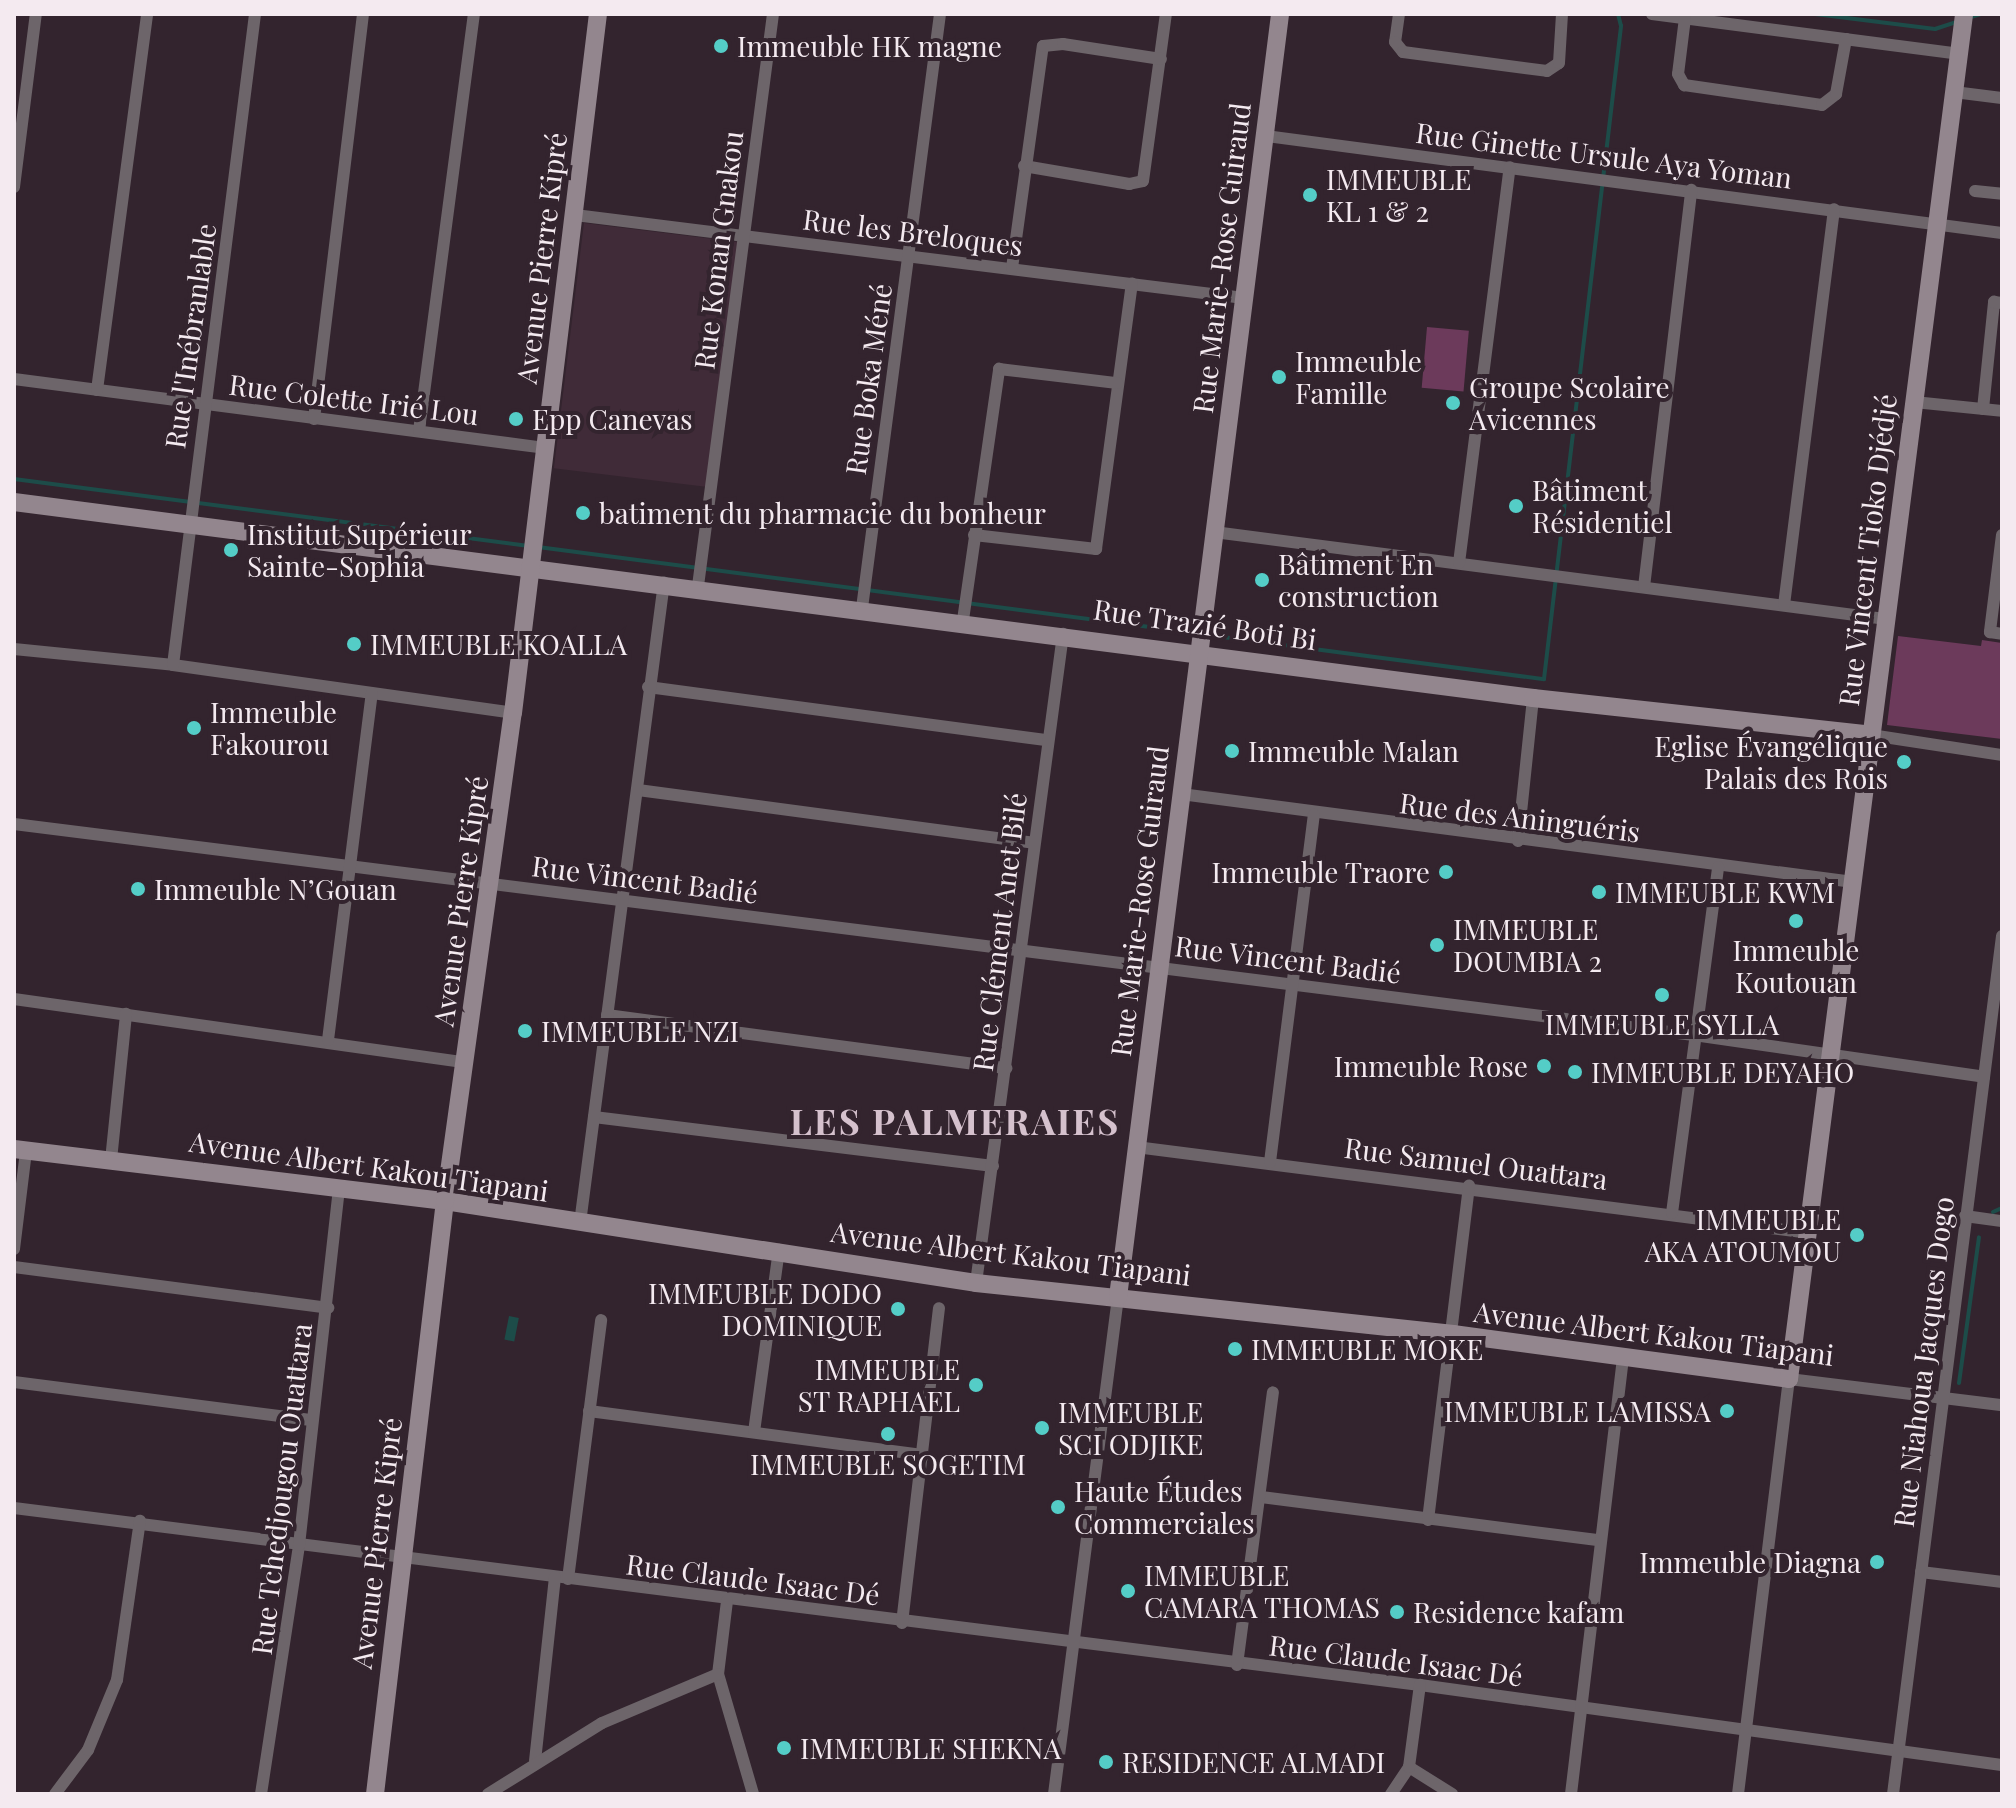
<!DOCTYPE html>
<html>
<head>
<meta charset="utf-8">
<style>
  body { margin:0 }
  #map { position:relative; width:2016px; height:1808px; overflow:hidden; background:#33242e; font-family:"Playfair Display",serif }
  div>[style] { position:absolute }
  .built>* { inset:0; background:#402b38; transform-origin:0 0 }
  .green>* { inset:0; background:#6c3a5b; transform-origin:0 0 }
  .water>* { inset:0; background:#1d4c49; transform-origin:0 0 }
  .stream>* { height:4px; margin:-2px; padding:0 2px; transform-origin:2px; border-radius:2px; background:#1d4c49 }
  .street>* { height:12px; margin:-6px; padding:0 6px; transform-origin:6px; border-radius:6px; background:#6d656a }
  .secondary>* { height:18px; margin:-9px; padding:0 9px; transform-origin:9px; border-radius:9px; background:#93868e }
  .dots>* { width:22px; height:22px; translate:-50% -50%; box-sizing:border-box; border:4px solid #33242e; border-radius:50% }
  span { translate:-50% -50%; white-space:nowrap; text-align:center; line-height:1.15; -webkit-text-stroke:8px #33242e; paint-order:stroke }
  .poi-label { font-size:28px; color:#f4eaf0 }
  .left { translate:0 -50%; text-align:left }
  .right { translate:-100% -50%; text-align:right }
  .street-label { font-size:28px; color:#f4eaf0 }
  .district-label { font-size:36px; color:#d5c1cd; font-weight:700; letter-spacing:2px }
  .frame { position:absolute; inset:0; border:16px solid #f4eaf0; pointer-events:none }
</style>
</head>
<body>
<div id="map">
  <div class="built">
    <i style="left:584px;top:223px;width:155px;height:247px;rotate:7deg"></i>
  </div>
  <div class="green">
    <i style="left:1427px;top:327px;width:42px;height:61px;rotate:5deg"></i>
    <i style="clip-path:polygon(1898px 636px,1981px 646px,1982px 640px,2002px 643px,2002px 739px,1887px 725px)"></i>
  </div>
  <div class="water">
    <i style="left:509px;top:1316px;width:10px;height:24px;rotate:11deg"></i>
  </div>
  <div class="stream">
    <i style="left:1815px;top:14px;width:121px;rotate:7.1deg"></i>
    <i style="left:1935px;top:29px;width:22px;rotate:-18deg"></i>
    <i style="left:1968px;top:18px;width:14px;rotate:-17deg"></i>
    <i style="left:14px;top:479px;width:519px;rotate:7.41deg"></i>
    <i style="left:538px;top:547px;width:663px;rotate:7.46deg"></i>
    <i style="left:1208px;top:635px;width:339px;rotate:7.5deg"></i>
    <i style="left:1544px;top:679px;width:658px;rotate:-83.27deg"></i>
    <i style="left:1621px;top:26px;width:12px;rotate:-104deg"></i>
    <i style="left:1993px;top:1212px;width:10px;rotate:-24deg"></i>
    <i style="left:1959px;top:1383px;width:147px;rotate:-82.2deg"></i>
  </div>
  <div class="street">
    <i style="left:1399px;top:14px;width:28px;rotate:98deg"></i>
    <i style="left:1395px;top:42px;width:13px;rotate:51deg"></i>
    <i style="left:1403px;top:52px;width:145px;rotate:7.5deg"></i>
    <i style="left:1547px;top:71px;width:14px;rotate:-34deg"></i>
    <i style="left:1559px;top:63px;width:49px;rotate:-86.5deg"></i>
    <i style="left:1652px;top:14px;width:309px;rotate:7.4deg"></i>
    <i style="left:1685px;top:18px;width:56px;rotate:97.1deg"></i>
    <i style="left:1678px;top:74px;width:13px;rotate:61deg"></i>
    <i style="left:1684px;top:85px;width:139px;rotate:8.2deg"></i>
    <i style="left:1822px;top:105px;width:18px;rotate:-38deg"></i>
    <i style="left:1836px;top:94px;width:56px;rotate:-79.7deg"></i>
    <i style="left:1954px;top:92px;width:48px;rotate:7.1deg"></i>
    <i style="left:1266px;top:136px;width:742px;rotate:7.51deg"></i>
    <i style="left:1024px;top:166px;width:107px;rotate:9.7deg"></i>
    <i style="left:1129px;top:184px;width:14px;rotate:-12deg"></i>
    <i style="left:1143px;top:181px;width:169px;rotate:-82.2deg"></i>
    <i style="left:14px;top:187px;width:174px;rotate:-82.8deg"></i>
    <i style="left:1975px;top:191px;width:27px;rotate:6deg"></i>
    <i style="left:575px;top:215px;width:674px;rotate:7.07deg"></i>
    <i style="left:1012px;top:268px;width:224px;rotate:-82.1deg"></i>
    <i style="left:1043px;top:46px;width:20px;rotate:-6deg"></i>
    <i style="left:1063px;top:44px;width:99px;rotate:8.7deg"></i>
    <i style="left:14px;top:379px;width:535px;rotate:7.4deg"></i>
    <i style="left:97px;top:390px;width:379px;rotate:-82.4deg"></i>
    <i style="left:1914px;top:402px;width:88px;rotate:5.8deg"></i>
    <i style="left:1983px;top:409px;width:108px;rotate:-84.1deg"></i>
    <i style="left:1994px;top:302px;width:8px;rotate:7deg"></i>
    <i style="left:314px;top:419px;width:408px;rotate:-83.1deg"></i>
    <i style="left:419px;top:431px;width:421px;rotate:-82.5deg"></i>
    <i style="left:1214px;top:532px;width:678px;rotate:7.38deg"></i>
    <i style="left:974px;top:535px;width:123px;rotate:6.5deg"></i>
    <i style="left:1096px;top:549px;width:268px;rotate:-82.3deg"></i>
    <i style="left:2002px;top:535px;width:98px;rotate:97.1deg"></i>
    <i style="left:1990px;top:632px;width:12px;rotate:9deg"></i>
    <i style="left:1459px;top:563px;width:399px;rotate:-82.7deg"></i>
    <i style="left:698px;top:586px;width:577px;rotate:-82.53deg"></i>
    <i style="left:1644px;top:587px;width:400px;rotate:-83.2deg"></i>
    <i style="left:1784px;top:605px;width:399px;rotate:-82.8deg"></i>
    <i style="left:862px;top:608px;width:599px;rotate:-82.52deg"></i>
    <i style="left:963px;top:620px;width:254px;rotate:-81.8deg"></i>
    <i style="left:999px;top:369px;width:119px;rotate:6.8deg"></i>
    <i style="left:14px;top:649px;width:160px;rotate:5.7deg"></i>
    <i style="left:173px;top:665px;width:343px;rotate:8deg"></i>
    <i style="left:173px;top:665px;width:656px;rotate:-82.82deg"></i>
    <i style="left:648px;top:687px;width:403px;rotate:7.6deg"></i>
    <i style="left:1871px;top:735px;width:133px;rotate:8.7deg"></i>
    <i style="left:638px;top:790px;width:399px;rotate:7.6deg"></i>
    <i style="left:1181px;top:794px;width:678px;rotate:7.46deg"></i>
    <i style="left:14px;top:824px;width:1693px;rotate:7.16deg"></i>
    <i style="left:1694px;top:1035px;width:293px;rotate:8.2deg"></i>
    <i style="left:1518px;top:841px;width:144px;rotate:-84deg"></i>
    <i style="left:14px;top:999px;width:457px;rotate:8deg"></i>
    <i style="left:607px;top:1015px;width:403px;rotate:7.6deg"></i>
    <i style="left:328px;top:1040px;width:349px;rotate:-82.8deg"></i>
    <i style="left:594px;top:1117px;width:402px;rotate:7deg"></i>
    <i style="left:1136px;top:1147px;width:678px;rotate:7.28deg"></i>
    <i style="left:111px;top:1160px;width:147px;rotate:-84.1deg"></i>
    <i style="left:1270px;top:1162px;width:350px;rotate:-82.8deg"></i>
    <i style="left:1672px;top:1213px;width:349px;rotate:-82.4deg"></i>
    <i style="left:1965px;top:1216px;width:37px;rotate:8deg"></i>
    <i style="left:580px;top:1223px;width:646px;rotate:-82.53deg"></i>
    <i style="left:14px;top:1249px;width:99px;rotate:-83deg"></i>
    <i style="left:14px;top:1267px;width:317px;rotate:7.4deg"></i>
    <i style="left:976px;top:1283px;width:655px;rotate:-82.36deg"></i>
    <i style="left:14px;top:1382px;width:299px;rotate:7.3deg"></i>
    <i style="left:589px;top:1411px;width:338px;rotate:7.5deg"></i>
    <i style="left:754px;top:1432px;width:184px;rotate:-82.2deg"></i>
    <i style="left:1261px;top:1497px;width:339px;rotate:7.3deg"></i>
    <i style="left:14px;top:1508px;width:1417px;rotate:7.18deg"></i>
    <i style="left:1420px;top:1685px;width:587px;rotate:7.83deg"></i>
    <i style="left:1428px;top:1520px;width:337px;rotate:-83deg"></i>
    <i style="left:1921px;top:1572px;width:82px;rotate:7deg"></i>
    <i style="left:568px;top:1579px;width:261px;rotate:-82.7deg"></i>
    <i style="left:727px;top:1601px;width:74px;rotate:97deg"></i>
    <i style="left:718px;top:1674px;width:125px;rotate:73.7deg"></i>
    <i style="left:902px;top:1623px;width:317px;rotate:-83.3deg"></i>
    <i style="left:1237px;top:1665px;width:275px;rotate:-82.5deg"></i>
    <i style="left:535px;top:1761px;width:185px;rotate:-83.8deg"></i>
    <i style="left:1409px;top:1767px;width:51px;rotate:32.1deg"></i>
    <i style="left:55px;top:1794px;width:55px;rotate:-53.1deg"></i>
    <i style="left:88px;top:1750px;width:76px;rotate:-67.5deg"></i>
    <i style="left:117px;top:1680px;width:161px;rotate:-81.8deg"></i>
    <i style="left:261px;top:1794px;width:252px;rotate:-81.3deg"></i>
    <i style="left:299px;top:1545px;width:359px;rotate:-83.6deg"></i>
    <i style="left:488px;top:1794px;width:134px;rotate:-31.9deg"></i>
    <i style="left:602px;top:1723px;width:126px;rotate:-22.9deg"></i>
    <i style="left:1054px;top:1794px;width:501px;rotate:-82.66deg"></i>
    <i style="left:1391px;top:1794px;width:32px;rotate:-56deg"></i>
    <i style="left:1409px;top:1767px;width:83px;rotate:-82.4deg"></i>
    <i style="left:1571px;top:1794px;width:440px;rotate:-83.2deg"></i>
    <i style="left:1738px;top:1794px;width:418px;rotate:-83deg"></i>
    <i style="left:1789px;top:1379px;width:215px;rotate:7deg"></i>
    <i style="left:1893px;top:1794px;width:865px;rotate:-82.76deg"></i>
  </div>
  <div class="secondary">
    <i style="left:14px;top:502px;width:1532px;rotate:7.35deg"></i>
    <i style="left:1533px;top:698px;width:340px;rotate:6.2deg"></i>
    <i style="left:14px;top:1149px;width:434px;rotate:6.9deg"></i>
    <i style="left:445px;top:1201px;width:537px;rotate:8.78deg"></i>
    <i style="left:976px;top:1283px;width:480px;rotate:6.1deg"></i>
    <i style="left:1453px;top:1334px;width:339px;rotate:7.6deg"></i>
    <i style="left:1789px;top:1379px;width:1376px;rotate:-82.69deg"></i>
    <i style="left:1118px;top:1297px;width:1293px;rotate:-82.8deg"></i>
    <i style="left:375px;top:1794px;width:597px;rotate:-83.27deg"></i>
    <i style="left:445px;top:1201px;width:493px;rotate:-82.1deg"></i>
    <i style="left:513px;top:713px;width:704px;rotate:-83.07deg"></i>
  </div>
  <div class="dots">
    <i style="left:721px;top:46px;background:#54cdc7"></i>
    <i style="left:1310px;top:195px;background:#54cdc7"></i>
    <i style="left:1279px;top:377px;background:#54cdc7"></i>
    <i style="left:1453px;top:403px;background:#54cdc7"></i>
    <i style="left:516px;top:419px;background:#54cdc7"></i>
    <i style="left:1516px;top:506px;background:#54cdc7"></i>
    <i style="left:583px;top:513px;background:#54cdc7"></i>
    <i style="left:231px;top:550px;background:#54cdc7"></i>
    <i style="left:1262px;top:580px;background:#54cdc7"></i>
    <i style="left:354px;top:644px;background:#54cdc7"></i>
    <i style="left:194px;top:728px;background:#54cdc7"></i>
    <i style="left:1232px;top:751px;background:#54cdc7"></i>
    <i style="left:1904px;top:762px;background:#54cdc7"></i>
    <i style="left:1446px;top:872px;background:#54cdc7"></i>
    <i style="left:138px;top:889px;background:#54cdc7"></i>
    <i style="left:1599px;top:892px;background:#54cdc7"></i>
    <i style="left:1796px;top:921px;background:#54cdc7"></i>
    <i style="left:1437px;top:945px;background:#54cdc7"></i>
    <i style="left:1662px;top:995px;background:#54cdc7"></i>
    <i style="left:525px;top:1031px;background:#54cdc7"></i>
    <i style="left:1544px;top:1066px;background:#54cdc7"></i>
    <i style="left:1575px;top:1072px;background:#54cdc7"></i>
    <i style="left:1857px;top:1235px;background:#54cdc7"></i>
    <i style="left:898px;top:1309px;background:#54cdc7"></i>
    <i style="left:1235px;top:1349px;background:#54cdc7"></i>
    <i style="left:976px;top:1385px;background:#54cdc7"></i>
    <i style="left:1727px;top:1411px;background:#54cdc7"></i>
    <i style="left:1042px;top:1428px;background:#54cdc7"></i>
    <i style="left:888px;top:1434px;background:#54cdc7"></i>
    <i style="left:1058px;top:1507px;background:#54cdc7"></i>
    <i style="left:1877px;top:1562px;background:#54cdc7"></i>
    <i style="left:1128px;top:1591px;background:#54cdc7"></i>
    <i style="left:1397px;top:1612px;background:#54cdc7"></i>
    <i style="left:784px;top:1748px;background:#54cdc7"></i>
    <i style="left:1106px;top:1762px;background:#54cdc7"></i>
  </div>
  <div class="poi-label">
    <span class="left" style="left:737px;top:46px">Immeuble HK magne</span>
    <span class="left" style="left:1326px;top:195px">IMMEUBLE<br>KL 1 &amp; 2</span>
    <span class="left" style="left:1295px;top:377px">Immeuble<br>Famille</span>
    <span class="left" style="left:1469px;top:403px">Groupe Scolaire<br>Avicennes</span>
    <span class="left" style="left:532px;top:419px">Epp Canevas</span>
    <span class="left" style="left:1532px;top:506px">Bâtiment<br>Résidentiel</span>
    <span class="left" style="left:599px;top:513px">batiment du pharmacie du bonheur</span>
    <span class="left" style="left:247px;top:550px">Institut Supérieur<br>Sainte-Sophia</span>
    <span class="left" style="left:1278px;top:580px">Bâtiment En<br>construction</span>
    <span class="left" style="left:370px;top:644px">IMMEUBLE KOALLA</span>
    <span class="left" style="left:210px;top:728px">Immeuble<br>Fakourou</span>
    <span class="right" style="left:1888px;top:762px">Eglise Évangélique<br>Palais des Rois</span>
    <span class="left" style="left:1248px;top:751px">Immeuble Malan</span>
    <span class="right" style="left:1430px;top:872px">Immeuble Traore</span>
    <span class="left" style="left:154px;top:889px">Immeuble N’Gouan</span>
    <span class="left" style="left:1615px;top:892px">IMMEUBLE KWM</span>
    <span class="left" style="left:1453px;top:945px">IMMEUBLE<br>DOUMBIA 2</span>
    <span style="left:1796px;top:966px">Immeuble<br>Koutouan</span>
    <span style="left:1662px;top:1024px">IMMEUBLE SYLLA</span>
    <span class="left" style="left:541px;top:1031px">IMMEUBLE NZI</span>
    <span class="right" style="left:1528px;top:1066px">Immeuble Rose</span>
    <span class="left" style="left:1591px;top:1072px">IMMEUBLE DEYAHO</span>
    <span class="right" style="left:1841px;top:1235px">IMMEUBLE<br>AKA ATOUMOU</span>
    <span class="right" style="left:882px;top:1309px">IMMEUBLE DODO<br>DOMINIQUE</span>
    <span class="left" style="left:1251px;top:1349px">IMMEUBLE MOKE</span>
    <span class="right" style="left:960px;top:1385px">IMMEUBLE<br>ST RAPHAEL</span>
    <span class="right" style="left:1711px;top:1411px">IMMEUBLE LAMISSA</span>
    <span class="left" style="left:1058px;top:1428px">IMMEUBLE<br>SCI ODJIKE</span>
    <span style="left:888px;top:1464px">IMMEUBLE SOGETIM</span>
    <span class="left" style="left:1074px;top:1507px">Haute Études<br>Commerciales</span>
    <span class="right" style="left:1861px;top:1562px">Immeuble Diagna</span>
    <span class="left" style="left:1144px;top:1591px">IMMEUBLE<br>CAMARA THOMAS</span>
    <span class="left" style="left:1413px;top:1612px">Residence kafam</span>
    <span class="left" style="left:800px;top:1748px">IMMEUBLE SHEKNA</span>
    <span class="left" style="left:1122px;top:1762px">RESIDENCE ALMADI</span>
  </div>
  <div class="street-label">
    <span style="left:1604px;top:155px;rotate:7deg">Rue Ginette Ursule Aya Yoman</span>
    <span style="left:913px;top:232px;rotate:7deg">Rue les Breloques</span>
    <span style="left:718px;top:250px;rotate:-83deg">Rue Konan Gnakou</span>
    <span style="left:541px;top:258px;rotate:-83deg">Avenue Pierre Kipré</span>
    <span style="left:1221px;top:258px;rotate:-83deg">Rue Marie-Rose Guiraud</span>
    <span style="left:190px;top:336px;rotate:-82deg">Rue l'Inébranlable</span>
    <span style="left:868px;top:379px;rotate:-82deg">Rue Boka Méné</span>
    <span style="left:354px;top:399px;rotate:7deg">Rue Colette Irié Lou</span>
    <span style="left:1867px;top:550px;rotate:-83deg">Rue Vincent Tioko Djédjé</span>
    <span style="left:1205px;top:624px;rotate:8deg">Rue Trazié Boti Bi</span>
    <span style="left:1520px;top:817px;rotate:7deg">Rue des Aninguéris</span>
    <span style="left:645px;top:879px;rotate:7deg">Rue Vincent Badié</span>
    <span style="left:460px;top:901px;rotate:-82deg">Avenue Pierre Kipré</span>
    <span style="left:1139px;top:901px;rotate:-83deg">Rue Marie-Rose Guiraud</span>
    <span style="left:999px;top:932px;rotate:-83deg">Rue Clément Anet Bilé</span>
    <span style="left:1288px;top:959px;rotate:7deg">Rue Vincent Badié</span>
    <span style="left:1476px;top:1163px;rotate:7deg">Rue Samuel Ouattara</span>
    <span style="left:369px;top:1166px;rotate:8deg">Avenue Albert Kakou Tiapani</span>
    <span style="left:1011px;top:1253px;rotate:7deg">Avenue Albert Kakou Tiapani</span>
    <span style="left:1654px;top:1333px;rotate:7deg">Avenue Albert Kakou Tiapani</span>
    <span style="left:1923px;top:1362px;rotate:-83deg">Rue Niahoua Jacques Dogo</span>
    <span style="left:281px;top:1489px;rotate:-83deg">Rue Tchedjougou Ouattara</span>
    <span style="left:376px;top:1543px;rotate:-83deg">Avenue Pierre Kipré</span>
    <span style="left:753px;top:1579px;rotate:7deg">Rue Claude Isaac Dé</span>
    <span style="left:1396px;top:1660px;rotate:7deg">Rue Claude Isaac Dé</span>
  </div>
  <div class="district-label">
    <span style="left:955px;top:1121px">LES PALMERAIES</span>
  </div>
  <div class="frame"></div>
</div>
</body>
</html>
